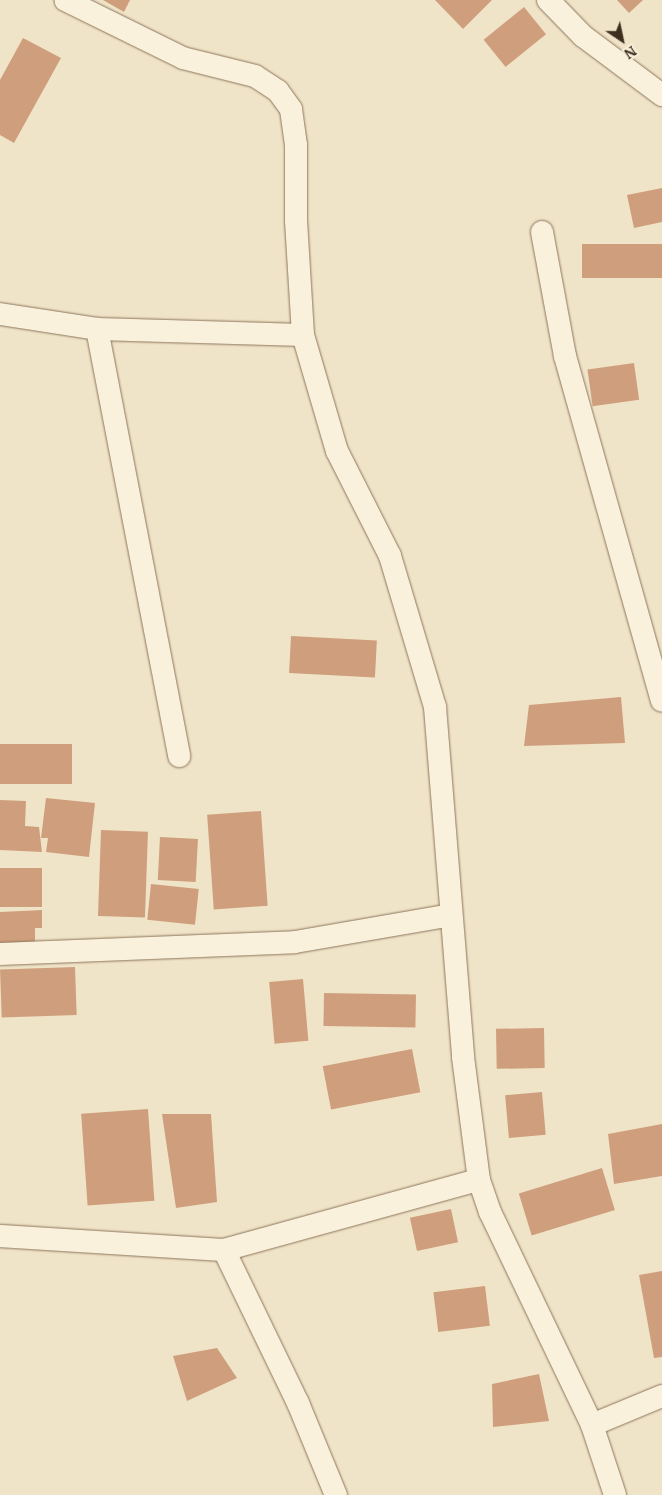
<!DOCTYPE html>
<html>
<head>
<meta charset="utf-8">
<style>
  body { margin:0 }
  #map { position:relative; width:662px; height:1495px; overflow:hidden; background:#f0e4c8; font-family:Merriweather,serif }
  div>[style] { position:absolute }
  .building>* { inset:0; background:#cf9f7d; transform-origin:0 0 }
  .roads { filter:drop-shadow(0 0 1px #8d765c) drop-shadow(0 0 1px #8d765c) }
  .street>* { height:22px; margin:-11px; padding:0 11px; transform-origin:11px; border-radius:11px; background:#faf1dc }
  span { translate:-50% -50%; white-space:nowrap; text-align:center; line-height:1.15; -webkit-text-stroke:4px #f7eed8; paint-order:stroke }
  .north { position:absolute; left:597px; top:15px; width:50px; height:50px; -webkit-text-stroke:4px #f7eed8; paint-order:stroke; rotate:146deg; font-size:14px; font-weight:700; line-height:20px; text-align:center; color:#3d2e20 }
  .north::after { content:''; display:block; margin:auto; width:18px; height:22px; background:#3d2e20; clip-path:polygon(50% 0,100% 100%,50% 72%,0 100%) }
</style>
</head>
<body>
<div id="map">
  <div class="building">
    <i style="clip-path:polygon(103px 0,130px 0,124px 12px)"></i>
    <i style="clip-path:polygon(435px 0,492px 0,463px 29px)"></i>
    <i style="clip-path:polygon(617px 0,643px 0,629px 13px)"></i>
    <i style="left:524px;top:7px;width:35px;height:52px;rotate:51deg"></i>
    <i style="clip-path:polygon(23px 38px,61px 58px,14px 143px,0 135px,0 80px)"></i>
    <i style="clip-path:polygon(662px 188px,662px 222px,634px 228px,627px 195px)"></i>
    <i style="left:662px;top:244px;width:34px;height:80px;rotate:90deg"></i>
    <i style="left:634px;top:363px;width:37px;height:47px;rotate:82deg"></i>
    <i style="left:291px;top:636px;width:86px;height:37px;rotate:3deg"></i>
    <i style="clip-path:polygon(621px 697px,625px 743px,524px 746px,529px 705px)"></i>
    <i style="left:0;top:744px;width:72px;height:40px"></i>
    <i style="clip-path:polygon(46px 798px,95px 803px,89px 857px,46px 852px,48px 838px,41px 838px)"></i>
    <i style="clip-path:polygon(0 800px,26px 801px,25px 826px,39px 827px,42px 852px,0 850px)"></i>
    <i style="left:261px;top:811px;width:95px;height:54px;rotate:86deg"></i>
    <i style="left:101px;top:830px;width:47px;height:86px;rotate:2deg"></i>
    <i style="left:160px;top:837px;width:38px;height:43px;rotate:3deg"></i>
    <i style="left:0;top:868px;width:42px;height:39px"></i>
    <i style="left:151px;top:884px;width:48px;height:36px;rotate:6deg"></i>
    <i style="clip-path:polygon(42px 910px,42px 928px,35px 928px,35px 943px,0 943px,0 912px)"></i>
    <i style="left:75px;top:967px;width:48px;height:75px;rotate:88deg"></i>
    <i style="left:303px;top:979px;width:62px;height:34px;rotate:85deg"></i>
    <i style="left:324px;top:993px;width:92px;height:33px;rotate:1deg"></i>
    <i style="left:544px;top:1028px;width:40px;height:48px;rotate:89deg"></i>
    <i style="left:412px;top:1049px;width:44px;height:91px;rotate:79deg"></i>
    <i style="left:542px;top:1092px;width:43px;height:37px;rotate:85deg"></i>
    <i style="left:148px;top:1109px;width:92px;height:67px;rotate:86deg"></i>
    <i style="clip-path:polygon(162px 1114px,211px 1114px,217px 1202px,176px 1208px)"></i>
    <i style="clip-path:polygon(662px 1124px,662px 1176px,614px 1184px,608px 1134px)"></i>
    <i style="left:602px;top:1168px;width:44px;height:87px;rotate:73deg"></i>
    <i style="left:451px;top:1209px;width:34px;height:42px;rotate:78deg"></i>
    <i style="clip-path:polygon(662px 1271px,662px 1357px,654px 1358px,639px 1275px)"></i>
    <i style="left:485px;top:1286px;width:40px;height:52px;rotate:83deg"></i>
    <i style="clip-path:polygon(217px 1348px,237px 1378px,187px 1401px,173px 1356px)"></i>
    <i style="clip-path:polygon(539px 1374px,549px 1421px,493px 1427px,492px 1384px)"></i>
  </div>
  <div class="roads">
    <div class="street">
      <i style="left:548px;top:0;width:50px;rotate:45.8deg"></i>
      <i style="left:583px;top:36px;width:99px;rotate:36.8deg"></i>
      <i style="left:542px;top:232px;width:126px;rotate:79.5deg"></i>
      <i style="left:565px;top:356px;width:358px;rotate:74.3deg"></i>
      <i style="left:0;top:314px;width:98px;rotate:8.8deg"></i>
      <i style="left:97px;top:329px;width:206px;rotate:1.7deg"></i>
      <i style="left:303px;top:335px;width:114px;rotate:-93.5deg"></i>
      <i style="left:296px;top:221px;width:76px;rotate:-90deg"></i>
      <i style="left:296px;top:145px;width:36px;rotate:-98deg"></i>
      <i style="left:291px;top:109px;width:22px;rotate:-126deg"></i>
      <i style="left:278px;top:91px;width:27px;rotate:-147deg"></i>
      <i style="left:255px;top:76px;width:74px;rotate:-166deg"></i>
      <i style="left:183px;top:58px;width:131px;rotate:-153.8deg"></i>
      <i style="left:97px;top:329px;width:435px;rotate:79.1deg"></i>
      <i style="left:303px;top:335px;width:121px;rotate:73.7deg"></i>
      <i style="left:337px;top:451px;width:118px;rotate:63.2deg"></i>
      <i style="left:390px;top:556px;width:158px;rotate:73.4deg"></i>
      <i style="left:435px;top:707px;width:351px;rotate:85.4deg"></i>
      <i style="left:463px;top:1057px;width:124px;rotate:82.6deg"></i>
      <i style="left:479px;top:1180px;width:34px;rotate:71deg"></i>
      <i style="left:490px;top:1212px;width:236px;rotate:64.4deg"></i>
      <i style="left:592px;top:1425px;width:74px;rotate:71.8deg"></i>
      <i style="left:0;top:954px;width:295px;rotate:-2.3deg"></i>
      <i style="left:295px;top:942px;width:158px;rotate:-9.8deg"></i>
      <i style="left:0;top:1236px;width:224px;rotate:3.6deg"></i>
      <i style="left:224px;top:1250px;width:264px;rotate:-15.4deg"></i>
      <i style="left:224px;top:1250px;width:170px;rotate:64.2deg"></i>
      <i style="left:298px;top:1403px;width:100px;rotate:67.6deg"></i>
      <i style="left:592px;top:1425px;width:76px;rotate:-22.5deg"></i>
    </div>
  </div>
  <div class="north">N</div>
</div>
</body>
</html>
